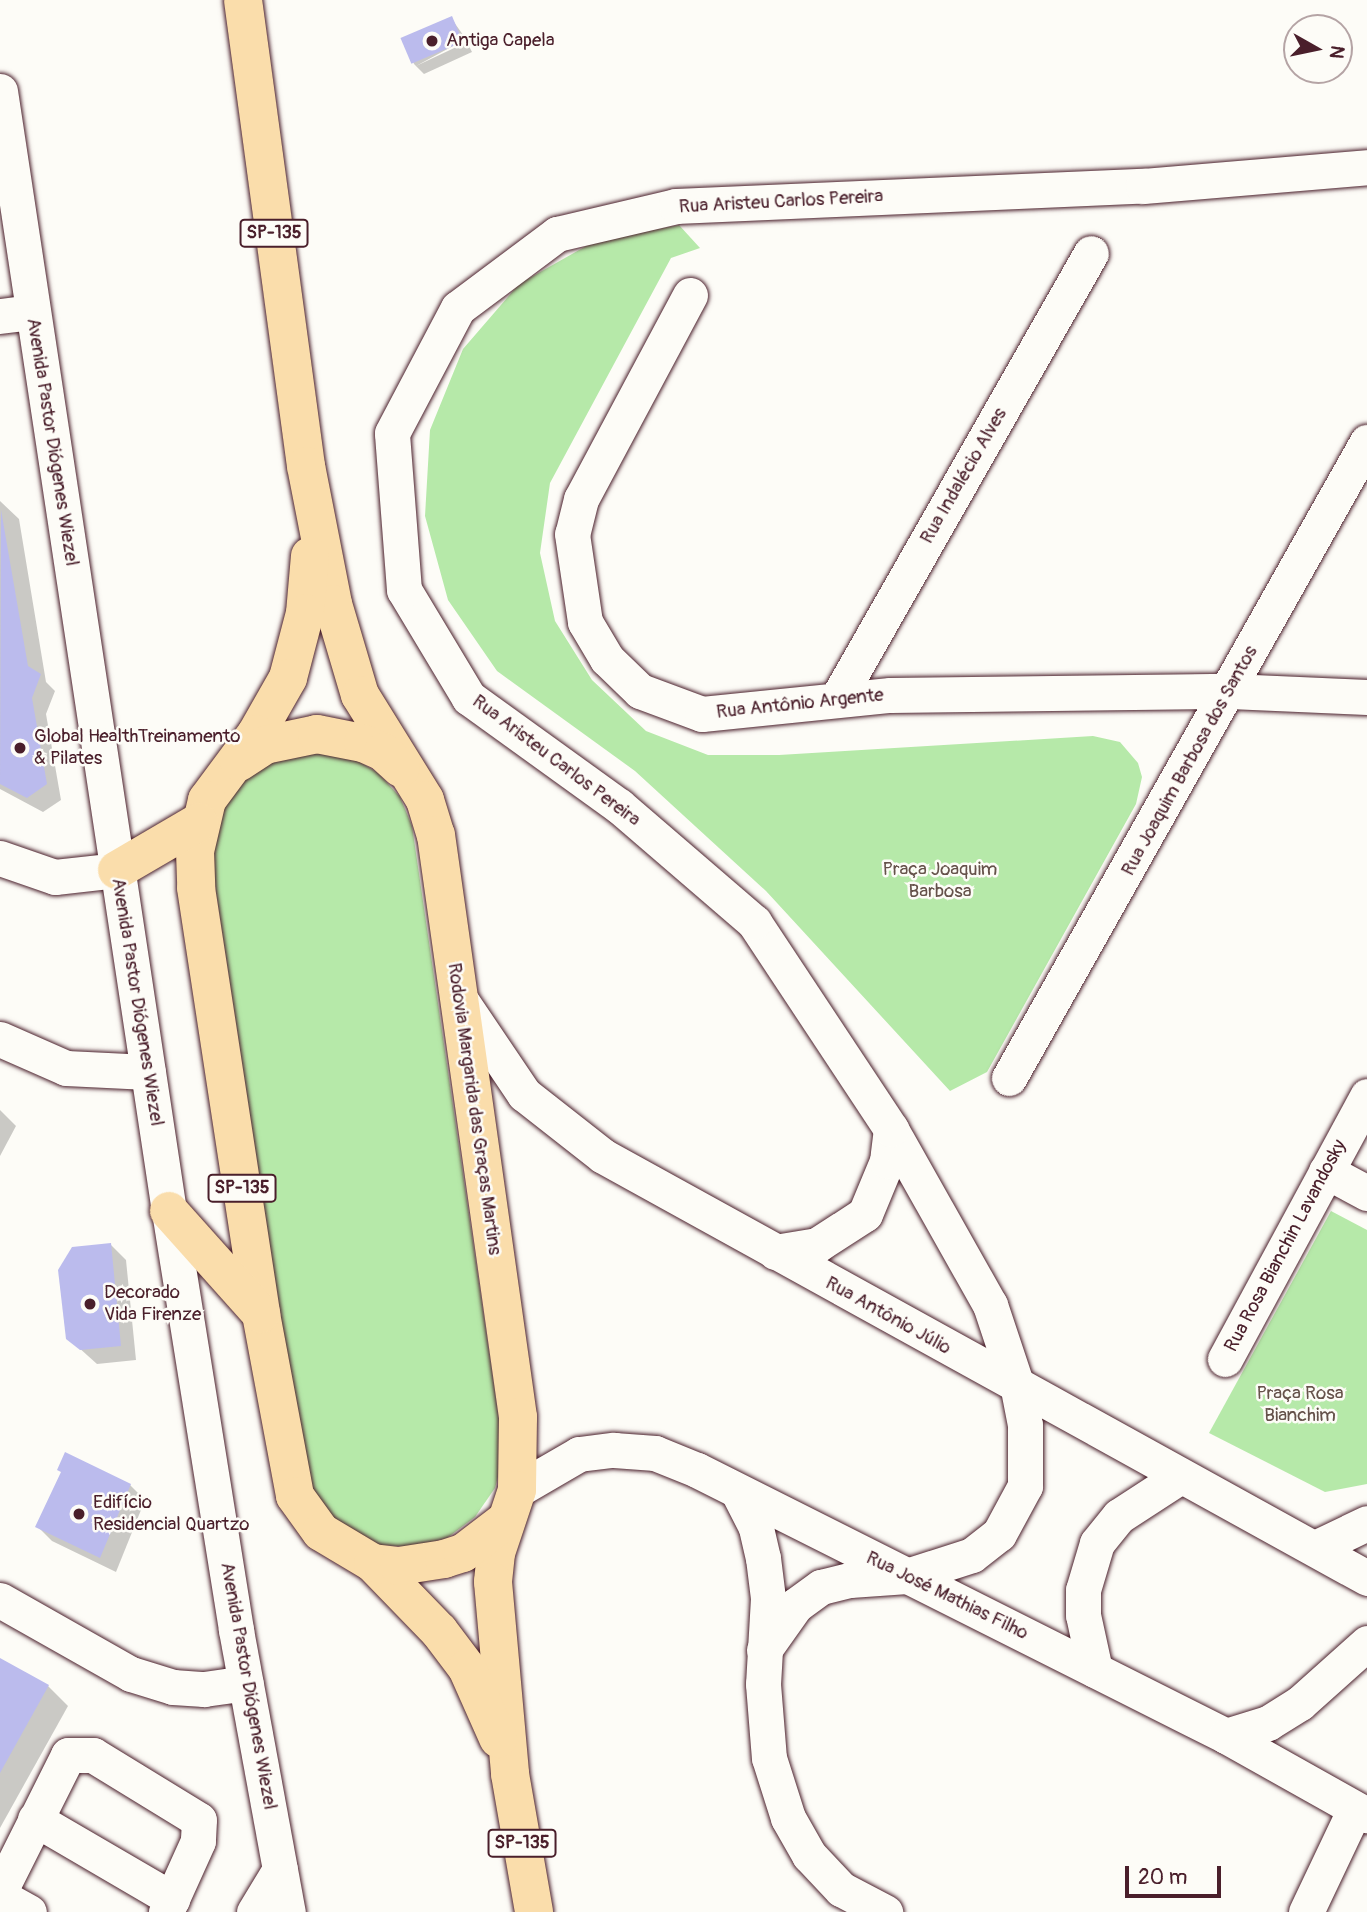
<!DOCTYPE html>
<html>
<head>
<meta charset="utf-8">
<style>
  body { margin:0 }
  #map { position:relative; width:1367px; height:1912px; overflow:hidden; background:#fdfcf7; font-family:Pangolin,sans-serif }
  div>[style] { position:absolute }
  .green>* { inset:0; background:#b6e9a9 }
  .shadow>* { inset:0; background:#0003 }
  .building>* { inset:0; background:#bbbbed; transform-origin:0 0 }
  .roads { filter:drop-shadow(0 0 2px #4a1f2b) drop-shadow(0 0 2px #4a1f2b) }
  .minor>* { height:35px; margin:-17.5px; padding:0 17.5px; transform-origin:17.5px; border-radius:17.5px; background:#fdfcf7 }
  .major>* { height:38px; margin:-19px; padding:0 19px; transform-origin:19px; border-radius:19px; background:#faddab }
  .dots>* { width:19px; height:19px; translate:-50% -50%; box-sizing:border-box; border:4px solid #fdfcf7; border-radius:50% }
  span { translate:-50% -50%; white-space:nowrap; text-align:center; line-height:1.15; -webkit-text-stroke:5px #fdfcf7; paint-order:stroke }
  .shield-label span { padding:2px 5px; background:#fdfcf7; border:2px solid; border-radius:5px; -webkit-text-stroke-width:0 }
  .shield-label { font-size:18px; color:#4a1f2b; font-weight:700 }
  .poi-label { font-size:19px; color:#4a1f2b }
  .left { translate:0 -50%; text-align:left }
  .street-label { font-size:19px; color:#4a1f2b }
  .park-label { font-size:19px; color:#65524a }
  .north { position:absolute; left:1283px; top:14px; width:70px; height:70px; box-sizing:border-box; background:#fdfcf7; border:2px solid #b5a4a5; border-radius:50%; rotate:99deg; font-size:19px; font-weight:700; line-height:28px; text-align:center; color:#4a1f2b }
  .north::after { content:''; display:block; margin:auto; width:24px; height:32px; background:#4a1f2b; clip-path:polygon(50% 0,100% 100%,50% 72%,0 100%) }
  .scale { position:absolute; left:1125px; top:1866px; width:96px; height:32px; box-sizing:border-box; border:4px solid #4a1f2b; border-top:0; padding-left:9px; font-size:21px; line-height:24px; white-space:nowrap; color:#4a1f2b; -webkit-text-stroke:5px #fdfcf7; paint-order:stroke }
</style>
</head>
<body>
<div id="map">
  <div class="green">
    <i style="clip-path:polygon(679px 225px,700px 248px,671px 258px,550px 483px,540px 553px,555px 621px,592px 680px,646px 731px,708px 755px,779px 755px,1093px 736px,1120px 742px,1138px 763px,1142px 777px,1136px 804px,987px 1072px,950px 1091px,766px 891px,635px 771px,497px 671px,448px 600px,425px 516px,430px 430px,463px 349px,519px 284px,595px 241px)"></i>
    <i style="clip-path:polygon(319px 749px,350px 756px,378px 773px,400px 797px,412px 826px,504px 1454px,495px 1488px,475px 1517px,447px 1538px,413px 1547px,379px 1545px,347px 1531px,321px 1508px,305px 1476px,209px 846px,216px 814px,257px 765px)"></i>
    <i style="clip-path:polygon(1331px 1211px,1367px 1230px,1367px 1484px,1325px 1492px,1209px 1433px)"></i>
  </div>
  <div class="shadow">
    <i style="clip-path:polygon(451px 18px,466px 39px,416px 66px,467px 42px,472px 52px,424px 74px,414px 64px,403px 40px)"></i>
    <i style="clip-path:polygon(0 501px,19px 519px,46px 682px,55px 691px,46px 714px,61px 800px,43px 812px,0 789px)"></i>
    <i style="clip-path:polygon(0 1110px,16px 1126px,0 1156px)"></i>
    <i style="clip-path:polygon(111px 1245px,126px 1260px,136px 1360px,97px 1364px,68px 1338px)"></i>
    <i style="clip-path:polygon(63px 1473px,130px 1485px,145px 1500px,116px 1572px,52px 1541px,37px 1526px)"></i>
    <i style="clip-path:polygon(0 1660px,48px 1686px,68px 1706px,0 1828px)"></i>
  </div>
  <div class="building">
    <i style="left:452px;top:16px;width:28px;height:56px;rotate:67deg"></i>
    <i style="clip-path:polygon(1px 510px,28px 666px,41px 674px,32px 698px,47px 784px,27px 798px,0 784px)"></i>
    <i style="clip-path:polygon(111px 1243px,121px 1346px,80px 1350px,66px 1339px,58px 1270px,72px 1247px)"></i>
    <i style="clip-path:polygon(65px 1452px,131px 1484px,100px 1558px,35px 1527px,61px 1472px,57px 1470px)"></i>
    <i style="clip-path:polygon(0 1658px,49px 1685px,0 1773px)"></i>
  </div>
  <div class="roads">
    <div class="minor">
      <i style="left:0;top:91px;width:1133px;rotate:81.42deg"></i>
      <i style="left:169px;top:1211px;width:424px;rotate:80.9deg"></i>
      <i style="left:236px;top:1630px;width:287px;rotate:79.6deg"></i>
      <i style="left:690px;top:295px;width:231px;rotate:118.1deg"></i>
      <i style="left:581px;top:499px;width:36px;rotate:104deg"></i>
      <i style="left:572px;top:534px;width:89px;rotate:81.6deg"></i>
      <i style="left:585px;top:622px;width:43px;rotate:59.3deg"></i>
      <i style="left:607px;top:659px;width:46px;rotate:44.1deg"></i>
      <i style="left:640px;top:691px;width:66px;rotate:20.4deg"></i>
      <i style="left:702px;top:714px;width:189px;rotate:-5.8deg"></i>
      <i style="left:890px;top:695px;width:340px;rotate:-0.7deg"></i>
      <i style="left:1230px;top:691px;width:137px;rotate:2.5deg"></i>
      <i style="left:0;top:316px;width:31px;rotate:-7deg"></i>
      <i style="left:837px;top:699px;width:513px;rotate:-60.34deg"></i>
      <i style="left:0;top:858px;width:58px;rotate:19.1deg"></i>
      <i style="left:55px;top:877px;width:62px;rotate:-6.4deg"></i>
      <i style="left:460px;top:999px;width:115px;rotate:56deg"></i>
      <i style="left:524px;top:1094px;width:100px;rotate:38.1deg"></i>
      <i style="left:603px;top:1156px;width:873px;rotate:28.91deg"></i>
      <i style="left:0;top:1039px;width:72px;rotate:23.7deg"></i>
      <i style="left:66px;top:1068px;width:82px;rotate:2.8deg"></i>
      <i style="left:1009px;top:1078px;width:730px;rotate:-60.63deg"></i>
      <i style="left:1326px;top:1171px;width:47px;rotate:28.2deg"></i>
      <i style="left:775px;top:1252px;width:43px;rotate:-9.5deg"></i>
      <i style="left:817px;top:1245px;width:57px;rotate:-32.9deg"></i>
      <i style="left:865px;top:1214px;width:57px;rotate:-67.5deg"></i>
      <i style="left:887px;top:1161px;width:32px;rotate:-83deg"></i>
      <i style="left:1225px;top:1359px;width:299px;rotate:-61.6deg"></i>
      <i style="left:517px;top:1490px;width:72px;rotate:-30.1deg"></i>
      <i style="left:579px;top:1454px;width:35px;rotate:-7deg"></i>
      <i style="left:614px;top:1450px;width:41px;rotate:4.2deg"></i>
      <i style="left:655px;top:1453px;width:45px;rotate:22deg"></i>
      <i style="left:697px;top:1470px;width:592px;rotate:26.69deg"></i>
      <i style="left:1226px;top:1736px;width:162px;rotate:29.3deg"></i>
      <i style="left:739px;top:1494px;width:38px;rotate:63deg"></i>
      <i style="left:756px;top:1528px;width:31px;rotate:77deg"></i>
      <i style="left:763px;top:1558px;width:40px;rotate:82.9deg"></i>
      <i style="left:768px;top:1598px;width:86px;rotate:93.3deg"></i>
      <i style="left:763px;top:1684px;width:74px;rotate:85.4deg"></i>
      <i style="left:769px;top:1758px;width:63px;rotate:72.4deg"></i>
      <i style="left:788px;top:1818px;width:43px;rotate:60.4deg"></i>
      <i style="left:809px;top:1855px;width:47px;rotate:46.7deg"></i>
      <i style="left:841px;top:1889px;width:50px;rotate:27.6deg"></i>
      <i style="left:1317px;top:1547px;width:55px;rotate:-25.6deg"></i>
      <i style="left:0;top:1600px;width:150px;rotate:29.5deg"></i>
      <i style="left:131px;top:1674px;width:44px;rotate:17.2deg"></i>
      <i style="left:173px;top:1687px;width:31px;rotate:4deg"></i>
      <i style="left:204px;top:1689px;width:42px;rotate:-8.1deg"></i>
      <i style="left:764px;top:1650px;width:55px;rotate:-54.6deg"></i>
      <i style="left:796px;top:1605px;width:31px;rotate:-36deg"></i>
      <i style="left:821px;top:1587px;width:30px;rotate:-14deg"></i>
      <i style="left:850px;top:1580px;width:57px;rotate:-4deg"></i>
      <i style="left:907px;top:1576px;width:68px;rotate:-17.9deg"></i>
      <i style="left:972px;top:1555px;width:34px;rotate:-38deg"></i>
      <i style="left:999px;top:1534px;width:55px;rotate:-61.6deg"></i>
      <i style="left:1025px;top:1486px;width:61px;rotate:-90deg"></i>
      <i style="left:1025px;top:1425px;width:37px;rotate:-101deg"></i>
      <i style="left:1018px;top:1389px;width:89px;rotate:-108.4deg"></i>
      <i style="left:990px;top:1305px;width:202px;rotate:-119.4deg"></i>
      <i style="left:891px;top:1129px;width:248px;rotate:-123.5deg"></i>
      <i style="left:754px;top:922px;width:178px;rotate:-139.3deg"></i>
      <i style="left:619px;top:806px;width:185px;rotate:-144.2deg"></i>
      <i style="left:469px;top:698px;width:126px;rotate:-121deg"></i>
      <i style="left:404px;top:590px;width:157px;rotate:-94.4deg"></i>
      <i style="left:392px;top:433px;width:141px;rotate:-62.2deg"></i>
      <i style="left:458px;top:308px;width:124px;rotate:-36.8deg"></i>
      <i style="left:557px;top:234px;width:122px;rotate:-13.2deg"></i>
      <i style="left:676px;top:206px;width:467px;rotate:-2.5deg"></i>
      <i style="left:1143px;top:186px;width:225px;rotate:-4.8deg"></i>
      <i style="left:1095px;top:1670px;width:56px;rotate:-102.3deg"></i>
      <i style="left:1083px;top:1615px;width:25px;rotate:-90deg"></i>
      <i style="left:1083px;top:1590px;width:49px;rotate:-73.4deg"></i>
      <i style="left:1097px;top:1543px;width:35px;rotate:-51deg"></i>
      <i style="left:1119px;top:1516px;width:72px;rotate:-33deg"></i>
      <i style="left:1226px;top:1736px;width:44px;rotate:-17.2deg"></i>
      <i style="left:1268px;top:1723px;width:38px;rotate:-32deg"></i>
      <i style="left:1300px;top:1703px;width:90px;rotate:-41.8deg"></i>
      <i style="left:35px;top:1819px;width:159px;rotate:30.3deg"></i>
      <i style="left:0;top:1891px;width:152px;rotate:-63.4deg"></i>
      <i style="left:68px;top:1755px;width:25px"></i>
      <i style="left:93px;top:1755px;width:124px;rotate:31.5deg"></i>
      <i style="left:199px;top:1820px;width:21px;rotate:93deg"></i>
      <i style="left:198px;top:1841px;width:78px;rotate:114.3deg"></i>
      <i style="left:0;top:1896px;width:33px;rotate:29deg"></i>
      <i style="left:254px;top:1912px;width:50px;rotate:-58.8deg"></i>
      <i style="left:1306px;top:1912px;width:114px;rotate:-64.6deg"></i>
    </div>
    <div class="major">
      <i style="left:243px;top:0;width:470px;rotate:82.3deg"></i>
      <i style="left:306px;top:466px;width:141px;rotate:78.9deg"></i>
      <i style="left:333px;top:604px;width:95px;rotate:73.5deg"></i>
      <i style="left:360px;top:695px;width:123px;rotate:58.2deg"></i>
      <i style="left:425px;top:800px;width:37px;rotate:73deg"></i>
      <i style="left:436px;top:835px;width:588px;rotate:81.98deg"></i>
      <i style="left:518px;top:1417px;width:73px;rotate:90.8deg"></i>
      <i style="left:517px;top:1490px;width:66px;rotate:108.4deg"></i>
      <i style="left:496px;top:1553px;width:29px;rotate:96deg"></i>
      <i style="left:493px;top:1582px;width:193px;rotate:84.9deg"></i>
      <i style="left:510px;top:1774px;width:140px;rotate:80.1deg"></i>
      <i style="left:310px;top:556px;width:57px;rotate:95deg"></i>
      <i style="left:305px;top:613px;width:67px;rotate:104.7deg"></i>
      <i style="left:288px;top:678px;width:64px;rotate:119.7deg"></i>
      <i style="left:256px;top:734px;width:82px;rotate:126.6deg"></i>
      <i style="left:207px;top:800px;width:52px;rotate:103.2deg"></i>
      <i style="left:195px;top:851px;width:37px;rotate:88deg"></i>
      <i style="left:196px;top:888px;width:431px;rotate:81.3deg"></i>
      <i style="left:261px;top:1314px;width:185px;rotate:79.4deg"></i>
      <i style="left:295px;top:1496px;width:44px;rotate:54.2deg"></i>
      <i style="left:321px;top:1532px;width:61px;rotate:30.8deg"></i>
      <i style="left:373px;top:1563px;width:95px;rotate:45.9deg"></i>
      <i style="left:439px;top:1631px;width:46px;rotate:52.9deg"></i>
      <i style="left:467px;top:1668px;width:77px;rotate:66.1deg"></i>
      <i style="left:239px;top:762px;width:31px;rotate:-33deg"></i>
      <i style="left:265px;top:745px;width:53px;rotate:-11.9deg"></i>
      <i style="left:317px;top:734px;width:47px;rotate:11.1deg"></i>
      <i style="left:363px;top:743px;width:22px;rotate:24deg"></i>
      <i style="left:383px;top:752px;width:24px;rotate:42deg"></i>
      <i style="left:117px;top:870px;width:95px;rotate:-30.3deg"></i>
      <i style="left:169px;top:1211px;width:138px;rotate:48.2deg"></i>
      <i style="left:373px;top:1563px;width:26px;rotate:7deg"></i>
      <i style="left:399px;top:1566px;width:46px;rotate:-8.8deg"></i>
      <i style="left:444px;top:1559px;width:20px;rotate:-18deg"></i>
      <i style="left:463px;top:1553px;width:53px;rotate:-37.3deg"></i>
    </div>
  </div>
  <div class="dots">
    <i style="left:432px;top:41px;background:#4a1f2b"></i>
    <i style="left:20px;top:748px;background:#4a1f2b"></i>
    <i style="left:90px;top:1304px;background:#4a1f2b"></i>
    <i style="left:79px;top:1514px;background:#4a1f2b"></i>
  </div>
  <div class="shield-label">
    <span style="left:274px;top:233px">SP-135</span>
    <span style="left:242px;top:1188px">SP-135</span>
    <span style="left:522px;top:1843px">SP-135</span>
  </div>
  <div class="poi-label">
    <span class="left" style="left:446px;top:41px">Antiga Capela</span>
    <span class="left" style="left:34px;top:748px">Global HealthTreinamento<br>&amp; Pilates</span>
    <span class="left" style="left:104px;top:1304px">Decorado<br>Vida Firenze</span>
    <span class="left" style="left:93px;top:1514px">Edifício<br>Residencial Quartzo</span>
  </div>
  <div class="street-label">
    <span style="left:781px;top:202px;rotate:-3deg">Rua Aristeu Carlos Pereira</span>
    <span style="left:52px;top:442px;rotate:81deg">Avenida Pastor Diógenes Wiezel</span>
    <span style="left:964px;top:476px;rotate:-60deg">Rua Indalécio Alves</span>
    <span style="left:800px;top:704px;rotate:-6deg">Rua Antônio Argente</span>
    <span style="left:556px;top:761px;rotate:37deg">Rua Aristeu Carlos Pereira</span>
    <span style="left:1190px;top:761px;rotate:-61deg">Rua Joaquim Barbosa dos Santos</span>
    <span style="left:137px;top:1002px;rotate:81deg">Avenida Pastor Diógenes Wiezel</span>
    <span style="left:474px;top:1109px;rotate:82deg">Rodovia Margarida das Graças Martins</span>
    <span style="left:1286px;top:1246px;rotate:-62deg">Rua Rosa Bianchin Lavandosky</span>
    <span style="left:888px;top:1316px;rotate:29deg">Rua Antônio Júlio</span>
    <span style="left:947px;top:1596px;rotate:26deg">Rua José Mathias Filho</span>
    <span style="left:248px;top:1686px;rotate:80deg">Avenida Pastor Diógenes Wiezel</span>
  </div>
  <div class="park-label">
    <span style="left:940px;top:881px">Praça Joaquim<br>Barbosa</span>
    <span style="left:1300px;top:1405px">Praça Rosa<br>Bianchim</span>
  </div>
  <div class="north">N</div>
  <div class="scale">20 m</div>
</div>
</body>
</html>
